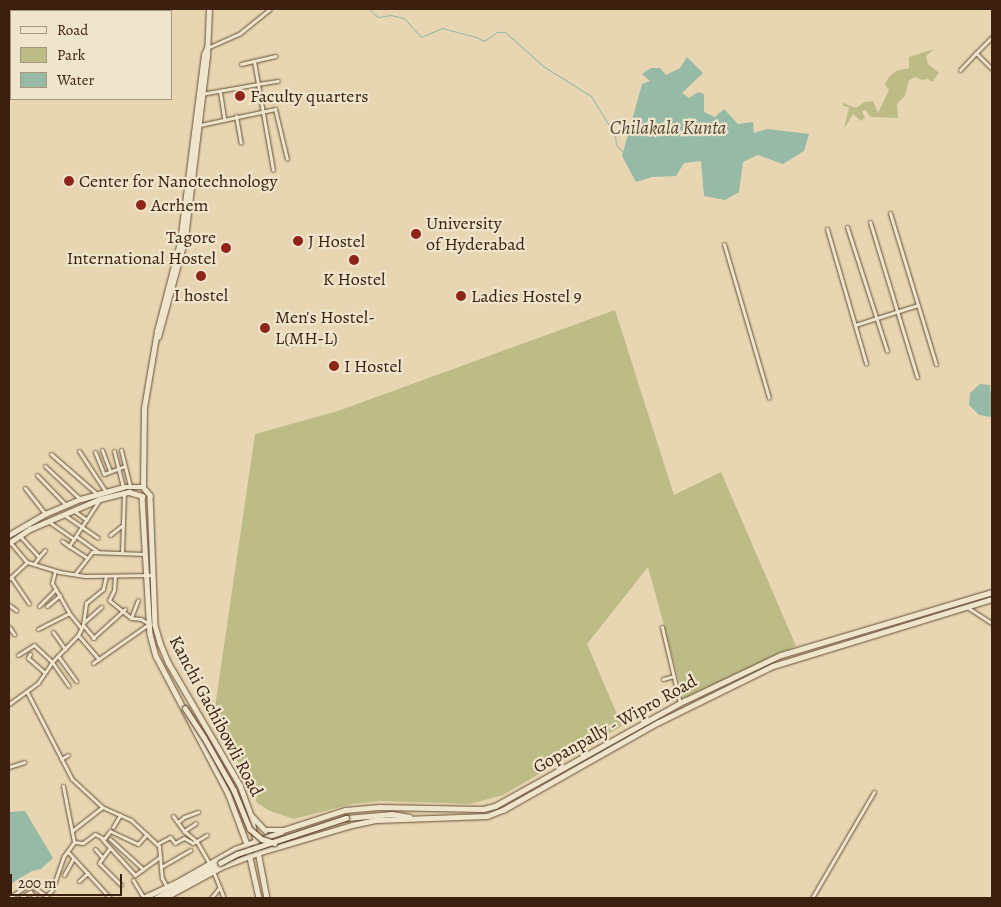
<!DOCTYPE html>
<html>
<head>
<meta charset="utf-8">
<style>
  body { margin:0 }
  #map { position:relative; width:1001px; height:907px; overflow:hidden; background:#e7d6b1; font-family:Alegreya,serif }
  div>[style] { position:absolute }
  .green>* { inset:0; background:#bdbc87 }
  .water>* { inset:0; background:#97baa7 }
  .stream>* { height:1px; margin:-0.5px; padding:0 0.5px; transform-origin:0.5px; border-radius:0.5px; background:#97baa7 }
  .roads { filter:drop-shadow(0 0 1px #674e38) drop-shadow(0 0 1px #674e38) }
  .street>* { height:3px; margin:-1.5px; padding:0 1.5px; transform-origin:1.5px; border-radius:1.5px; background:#efe4cc }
  .secondary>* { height:4.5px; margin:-2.25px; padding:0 2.25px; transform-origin:2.25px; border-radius:2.25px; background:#efe4cc }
  .bridges { filter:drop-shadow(0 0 1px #3c200f) drop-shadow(0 0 1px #3c200f) }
  .secondary-bridge>* { height:4.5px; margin:-2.25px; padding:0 2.25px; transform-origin:2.25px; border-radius:2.25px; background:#efe4cc }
  .dots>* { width:14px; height:14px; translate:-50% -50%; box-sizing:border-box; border:2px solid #efe4cc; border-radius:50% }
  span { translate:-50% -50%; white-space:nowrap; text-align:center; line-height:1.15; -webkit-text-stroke:4.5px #efe4cc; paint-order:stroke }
  .poi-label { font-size:18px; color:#3c200f }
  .left { translate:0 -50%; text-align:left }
  .right { translate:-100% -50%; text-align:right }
  .street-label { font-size:18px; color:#3c200f }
  .water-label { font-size:19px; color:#534635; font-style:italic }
  .frame { position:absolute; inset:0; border:10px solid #3c200f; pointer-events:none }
  .legend { position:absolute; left:10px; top:10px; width:162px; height:90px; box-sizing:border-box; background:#efe4cc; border:1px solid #a79680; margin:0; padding:6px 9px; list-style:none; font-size:15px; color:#3c200f }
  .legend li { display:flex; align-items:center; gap:10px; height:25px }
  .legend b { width:25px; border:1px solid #a79680 }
  .scale { position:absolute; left:10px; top:874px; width:112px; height:22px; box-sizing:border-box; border:2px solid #3c200f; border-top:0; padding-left:6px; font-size:15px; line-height:18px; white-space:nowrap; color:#3c200f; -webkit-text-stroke:4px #efe4cc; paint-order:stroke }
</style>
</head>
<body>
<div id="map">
  <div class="green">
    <i style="clip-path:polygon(934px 49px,926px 56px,928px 64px,939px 73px,932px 82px,928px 79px,922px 80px,915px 77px,909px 80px,905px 96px,897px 104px,898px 118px,871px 117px,865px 110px,862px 111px,865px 118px,861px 121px,853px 114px,844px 129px,849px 107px,843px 106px,843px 103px,856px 108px,864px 102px,873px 101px,878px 113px,889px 90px,885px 84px,889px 77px,896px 71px,909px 68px,909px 57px)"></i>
    <i style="clip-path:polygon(615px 310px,674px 495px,721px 472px,796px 646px,684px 699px,648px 567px,587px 644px,622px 726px,503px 795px,470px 804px,382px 801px,352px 804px,294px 819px,270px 811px,257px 803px,243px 770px,213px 721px,255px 434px,338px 411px)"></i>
  </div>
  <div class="water">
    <i style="clip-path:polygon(687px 57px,703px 73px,682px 93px,689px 98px,698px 92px,704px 94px,704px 112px,715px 117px,724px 109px,738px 124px,753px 122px,754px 133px,767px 129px,809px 134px,804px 151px,783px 164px,758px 155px,743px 162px,739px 192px,725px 200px,704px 196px,701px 161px,684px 163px,676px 176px,652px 177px,636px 182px,622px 156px,642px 84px,650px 81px,642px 74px,651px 68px,660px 68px,666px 75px,680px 68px)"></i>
    <i style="clip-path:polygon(980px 384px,990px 385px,990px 391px,992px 390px,991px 417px,979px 415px,969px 405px,970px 393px)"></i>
    <i style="clip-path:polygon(25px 811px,53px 858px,41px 869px,32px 871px,9px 885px,9px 812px)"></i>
  </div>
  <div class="stream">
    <i style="left:369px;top:9px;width:12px;rotate:42deg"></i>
    <i style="left:378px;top:17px;width:13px;rotate:-9deg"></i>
    <i style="left:391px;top:15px;width:13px;rotate:13deg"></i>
    <i style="left:404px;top:18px;width:25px;rotate:48deg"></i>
    <i style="left:421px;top:37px;width:23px;rotate:-23deg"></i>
    <i style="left:442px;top:28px;width:35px;rotate:15deg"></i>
    <i style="left:476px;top:37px;width:9px;rotate:27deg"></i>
    <i style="left:484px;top:41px;width:16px;rotate:-35deg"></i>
    <i style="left:497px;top:32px;width:8px"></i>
    <i style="left:505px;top:32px;width:51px;rotate:41.8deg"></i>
    <i style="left:543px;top:66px;width:57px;rotate:32deg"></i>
    <i style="left:591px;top:96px;width:46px;rotate:58.4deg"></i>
    <i style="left:615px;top:135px;width:10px;rotate:84deg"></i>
    <i style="left:616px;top:145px;width:10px;rotate:45deg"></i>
  </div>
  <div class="roads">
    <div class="street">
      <i style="left:992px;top:37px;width:23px;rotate:135deg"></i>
      <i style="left:976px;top:53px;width:23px;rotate:45deg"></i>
      <i style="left:207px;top:48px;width:35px;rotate:-24deg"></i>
      <i style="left:239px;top:34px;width:40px;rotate:-39deg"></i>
      <i style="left:254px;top:61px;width:22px;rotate:-13deg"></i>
      <i style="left:241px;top:64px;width:13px;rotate:-13deg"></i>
      <i style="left:254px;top:61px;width:23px;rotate:80deg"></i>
      <i style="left:258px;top:84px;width:20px;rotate:-9deg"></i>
      <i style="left:960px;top:70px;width:23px;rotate:-47deg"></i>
      <i style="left:220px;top:92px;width:26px;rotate:81deg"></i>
      <i style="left:201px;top:94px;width:58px;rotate:-10deg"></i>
      <i style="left:258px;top:84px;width:87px;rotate:80.1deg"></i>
      <i style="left:236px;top:116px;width:27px;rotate:80deg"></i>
      <i style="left:200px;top:125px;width:77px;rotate:-12deg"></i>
      <i style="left:275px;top:109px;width:51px;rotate:76.5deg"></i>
      <i style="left:890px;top:213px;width:158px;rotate:73.1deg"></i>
      <i style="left:870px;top:222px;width:162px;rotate:73.1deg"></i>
      <i style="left:847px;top:227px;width:130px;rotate:72.1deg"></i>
      <i style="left:827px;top:229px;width:140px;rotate:73.8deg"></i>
      <i style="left:724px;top:244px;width:160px;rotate:73.7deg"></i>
      <i style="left:855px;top:325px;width:66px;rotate:-17.6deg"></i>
      <i style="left:102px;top:450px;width:22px;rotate:69deg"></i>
      <i style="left:121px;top:450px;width:37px;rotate:76deg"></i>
      <i style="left:79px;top:451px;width:49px;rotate:56.6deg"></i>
      <i style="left:114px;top:451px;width:37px;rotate:76deg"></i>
      <i style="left:95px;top:452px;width:24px;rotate:68deg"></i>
      <i style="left:104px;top:474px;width:22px;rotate:-21deg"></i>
      <i style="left:51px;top:454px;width:61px;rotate:41deg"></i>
      <i style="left:45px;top:466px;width:48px;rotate:43.3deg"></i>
      <i style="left:37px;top:475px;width:42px;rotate:46deg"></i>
      <i style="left:25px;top:488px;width:33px;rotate:52deg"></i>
      <i style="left:73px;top:510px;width:17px;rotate:36deg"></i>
      <i style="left:63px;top:514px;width:42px;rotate:34.4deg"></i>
      <i style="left:48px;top:521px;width:32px;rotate:35deg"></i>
      <i style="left:110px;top:535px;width:16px;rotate:-38deg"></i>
      <i style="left:20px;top:536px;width:28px;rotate:48deg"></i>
      <i style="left:39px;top:557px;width:9px;rotate:126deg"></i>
      <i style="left:76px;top:536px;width:27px;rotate:36deg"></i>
      <i style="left:62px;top:541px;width:9px;rotate:36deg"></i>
      <i style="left:69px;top:546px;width:56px;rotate:-56.6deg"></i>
      <i style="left:10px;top:542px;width:26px;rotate:50deg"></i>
      <i style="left:27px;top:562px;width:34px;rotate:17deg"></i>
      <i style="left:59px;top:572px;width:26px;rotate:9deg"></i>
      <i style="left:85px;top:576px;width:68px;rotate:-0.8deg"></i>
      <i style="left:69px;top:546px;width:20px;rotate:33deg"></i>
      <i style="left:122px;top:553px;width:60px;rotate:-88.1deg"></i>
      <i style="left:39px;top:557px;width:9px;rotate:-49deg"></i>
      <i style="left:55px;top:571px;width:12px;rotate:104deg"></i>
      <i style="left:52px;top:583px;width:34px;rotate:60deg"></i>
      <i style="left:69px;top:613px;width:19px;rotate:51deg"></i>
      <i style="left:75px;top:574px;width:28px;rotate:-52deg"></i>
      <i style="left:92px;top:552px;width:53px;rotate:2.2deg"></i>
      <i style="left:11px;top:577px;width:32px;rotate:56deg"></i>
      <i style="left:9px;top:579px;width:25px;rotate:-43deg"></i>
      <i style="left:9px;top:605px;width:9px;rotate:36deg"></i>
      <i style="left:39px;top:606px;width:24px;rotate:-45deg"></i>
      <i style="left:47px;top:606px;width:17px;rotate:-40deg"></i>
      <i style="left:967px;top:607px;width:30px;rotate:33deg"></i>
      <i style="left:131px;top:618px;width:19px;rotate:-69deg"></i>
      <i style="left:84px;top:622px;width:23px;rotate:-41deg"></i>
      <i style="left:83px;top:625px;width:17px;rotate:50deg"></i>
      <i style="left:9px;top:627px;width:9px;rotate:54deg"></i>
      <i style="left:662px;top:627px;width:78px;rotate:76.7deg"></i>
      <i style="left:38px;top:629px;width:35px;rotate:-27deg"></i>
      <i style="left:53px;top:632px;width:21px;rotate:55deg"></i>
      <i style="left:78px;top:635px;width:32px;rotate:49deg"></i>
      <i style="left:93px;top:638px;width:43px;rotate:-42.2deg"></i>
      <i style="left:30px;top:654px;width:4px;rotate:117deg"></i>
      <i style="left:28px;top:658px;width:21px;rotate:41deg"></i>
      <i style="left:18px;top:655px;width:19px;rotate:-32deg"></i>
      <i style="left:34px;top:645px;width:25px;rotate:43deg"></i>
      <i style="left:52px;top:662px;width:29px;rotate:55deg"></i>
      <i style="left:58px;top:656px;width:31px;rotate:54deg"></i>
      <i style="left:93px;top:663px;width:68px;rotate:-34.9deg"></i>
      <i style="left:149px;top:624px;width:9px;rotate:-148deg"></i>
      <i style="left:141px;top:619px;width:10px;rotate:-174deg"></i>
      <i style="left:131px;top:618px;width:28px;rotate:-141deg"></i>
      <i style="left:109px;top:600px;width:11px;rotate:-63deg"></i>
      <i style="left:114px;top:590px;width:14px;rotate:-86deg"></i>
      <i style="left:663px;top:679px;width:11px;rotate:-15deg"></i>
      <i style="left:27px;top:692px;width:98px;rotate:62.7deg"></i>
      <i style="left:72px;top:779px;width:41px;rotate:43deg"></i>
      <i style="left:9px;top:704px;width:36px;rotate:-36deg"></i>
      <i style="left:38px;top:683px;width:25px;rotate:-56deg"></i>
      <i style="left:52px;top:662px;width:37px;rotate:-46deg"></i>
      <i style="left:78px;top:635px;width:11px;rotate:-63deg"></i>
      <i style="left:83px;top:625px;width:22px;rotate:-82deg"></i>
      <i style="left:86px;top:603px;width:22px;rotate:-39deg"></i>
      <i style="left:103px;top:589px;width:13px;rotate:-77deg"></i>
      <i style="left:61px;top:759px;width:8px;rotate:-30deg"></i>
      <i style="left:9px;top:767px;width:16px;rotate:-18deg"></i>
      <i style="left:173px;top:816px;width:19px;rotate:54deg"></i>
      <i style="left:184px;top:831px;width:17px;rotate:40deg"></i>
      <i style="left:197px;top:842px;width:24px;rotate:60deg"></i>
      <i style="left:178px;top:822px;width:8px;rotate:-40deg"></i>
      <i style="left:184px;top:817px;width:15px;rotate:-20deg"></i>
      <i style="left:113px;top:827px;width:14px;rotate:-60deg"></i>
      <i style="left:73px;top:830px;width:37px;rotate:-38deg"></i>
      <i style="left:102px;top:807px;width:32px;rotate:24deg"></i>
      <i style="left:131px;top:820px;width:38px;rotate:43deg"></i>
      <i style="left:159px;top:846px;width:32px;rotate:85deg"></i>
      <i style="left:162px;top:878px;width:10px;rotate:61deg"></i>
      <i style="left:184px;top:831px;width:14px;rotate:-34deg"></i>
      <i style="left:102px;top:839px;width:49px;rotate:47.5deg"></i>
      <i style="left:135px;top:875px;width:31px;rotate:-36deg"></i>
      <i style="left:110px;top:839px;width:45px;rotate:42.3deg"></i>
      <i style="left:74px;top:842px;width:9px;rotate:6deg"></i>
      <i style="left:83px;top:843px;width:15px;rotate:-37deg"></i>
      <i style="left:95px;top:834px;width:10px;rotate:29deg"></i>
      <i style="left:104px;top:839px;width:10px;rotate:-53deg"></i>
      <i style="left:110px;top:831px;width:31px;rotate:25deg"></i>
      <i style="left:138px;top:844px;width:13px;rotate:-48deg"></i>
      <i style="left:157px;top:844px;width:15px;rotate:-28deg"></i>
      <i style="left:170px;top:837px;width:8px;rotate:50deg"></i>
      <i style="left:175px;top:843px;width:10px;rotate:-29deg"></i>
      <i style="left:184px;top:838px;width:10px;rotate:29deg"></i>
      <i style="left:193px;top:843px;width:16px;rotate:-30deg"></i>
      <i style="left:95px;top:849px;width:11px;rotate:49deg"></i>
      <i style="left:109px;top:849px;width:17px;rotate:126deg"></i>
      <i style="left:99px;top:863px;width:31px;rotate:45deg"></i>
      <i style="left:68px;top:852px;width:62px;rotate:47.6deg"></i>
      <i style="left:161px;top:867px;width:34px;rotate:-30deg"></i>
      <i style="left:213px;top:871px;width:29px;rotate:68deg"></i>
      <i style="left:64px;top:875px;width:18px;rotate:-61deg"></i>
      <i style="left:133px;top:880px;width:21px;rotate:59deg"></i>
      <i style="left:79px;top:881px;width:12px;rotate:-42deg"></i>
      <i style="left:9px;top:898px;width:24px;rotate:-35deg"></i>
      <i style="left:29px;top:884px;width:21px;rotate:35deg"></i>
      <i style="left:46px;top:896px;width:8px;rotate:-45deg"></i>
      <i style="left:52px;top:890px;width:36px;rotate:-71deg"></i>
      <i style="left:64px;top:856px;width:17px;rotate:-54deg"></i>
      <i style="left:74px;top:842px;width:57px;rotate:-101.1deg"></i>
      <i style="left:20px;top:898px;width:12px;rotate:-31deg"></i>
      <i style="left:30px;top:892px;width:8px;rotate:45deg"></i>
      <i style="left:211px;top:898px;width:14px;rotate:-51deg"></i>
      <i style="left:812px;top:898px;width:123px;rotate:-59.7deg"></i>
    </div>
    <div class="secondary">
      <i style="left:158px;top:337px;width:103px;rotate:-74.7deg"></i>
      <i style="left:185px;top:238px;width:184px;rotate:-83.1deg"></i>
      <i style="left:207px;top:55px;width:46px;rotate:-87.5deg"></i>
      <i style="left:143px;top:487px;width:79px;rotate:-89.3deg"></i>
      <i style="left:144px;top:408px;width:78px;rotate:-80.4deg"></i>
      <i style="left:157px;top:331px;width:92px;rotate:-75.5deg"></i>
      <i style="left:180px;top:242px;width:189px;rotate:-82.7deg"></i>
      <i style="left:204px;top:55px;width:8px;rotate:-67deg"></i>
      <i style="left:143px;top:487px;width:11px;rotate:49deg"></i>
      <i style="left:150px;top:495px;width:130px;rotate:87.8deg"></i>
      <i style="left:155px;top:625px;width:19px;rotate:74deg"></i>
      <i style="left:160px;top:643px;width:21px;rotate:67deg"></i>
      <i style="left:168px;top:662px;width:143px;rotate:59.7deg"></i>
      <i style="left:240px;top:785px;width:32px;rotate:70deg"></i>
      <i style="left:251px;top:815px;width:85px;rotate:79.1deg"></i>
      <i style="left:9px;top:535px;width:42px;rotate:-30.3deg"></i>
      <i style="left:45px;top:514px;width:39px;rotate:-23deg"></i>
      <i style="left:81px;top:499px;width:44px;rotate:-15.9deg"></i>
      <i style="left:123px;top:487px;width:20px"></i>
      <i style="left:9px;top:543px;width:25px;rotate:-34deg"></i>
      <i style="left:30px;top:529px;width:76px;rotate:-23.2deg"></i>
      <i style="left:100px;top:499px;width:30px;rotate:-14deg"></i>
      <i style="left:129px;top:492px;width:14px;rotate:17deg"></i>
      <i style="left:142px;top:496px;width:138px;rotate:86.7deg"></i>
      <i style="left:150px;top:634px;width:23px;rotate:75deg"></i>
      <i style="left:156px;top:656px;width:155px;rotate:62.3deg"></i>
      <i style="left:228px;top:793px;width:54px;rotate:69.6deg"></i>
      <i style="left:247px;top:844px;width:55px;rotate:77.5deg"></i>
      <i style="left:251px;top:815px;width:21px;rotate:47deg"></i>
      <i style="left:265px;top:830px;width:19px"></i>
      <i style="left:284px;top:830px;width:64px;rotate:-18.2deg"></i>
      <i style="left:345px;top:810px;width:34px;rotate:-5deg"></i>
      <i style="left:379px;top:807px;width:104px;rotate:1.1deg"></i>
      <i style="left:483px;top:809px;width:12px;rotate:-14deg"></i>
      <i style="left:495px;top:806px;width:216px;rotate:-29.1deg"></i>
      <i style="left:684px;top:701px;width:107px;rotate:-25.4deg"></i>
      <i style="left:781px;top:655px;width:220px;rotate:-16.6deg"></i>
      <i style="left:346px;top:818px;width:46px;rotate:-5deg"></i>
      <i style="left:392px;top:814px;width:18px;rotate:9deg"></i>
      <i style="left:143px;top:898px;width:40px;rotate:-25deg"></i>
      <i style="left:179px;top:881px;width:64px;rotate:-29.7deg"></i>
      <i style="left:235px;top:849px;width:49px;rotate:-20.3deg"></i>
      <i style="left:156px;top:898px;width:73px;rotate:-28.7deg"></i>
      <i style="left:164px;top:898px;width:65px;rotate:-28.5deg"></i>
      <i style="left:221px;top:867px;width:39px;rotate:-21deg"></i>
      <i style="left:257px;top:853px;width:99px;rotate:-16.4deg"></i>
      <i style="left:352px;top:825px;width:25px;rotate:-12deg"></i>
      <i style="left:376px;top:820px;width:111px;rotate:-2.1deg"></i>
      <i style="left:487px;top:816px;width:17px;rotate:-21deg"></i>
      <i style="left:503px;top:810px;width:177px;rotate:-29.5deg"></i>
      <i style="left:657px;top:723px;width:129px;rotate:-26.2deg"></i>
      <i style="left:773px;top:666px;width:229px;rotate:-17deg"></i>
    </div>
  </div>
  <div class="bridges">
    <div class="secondary-bridge">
      <i style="left:185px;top:708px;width:35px;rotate:57deg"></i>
      <i style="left:204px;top:737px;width:61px;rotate:60.5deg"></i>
      <i style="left:234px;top:790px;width:42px;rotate:67.7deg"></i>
      <i style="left:250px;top:829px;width:16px;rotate:40deg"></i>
      <i style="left:262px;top:839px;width:13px;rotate:18deg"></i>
      <i style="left:220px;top:863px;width:19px;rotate:-28deg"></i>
      <i style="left:237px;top:854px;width:115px;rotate:-18.3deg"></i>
    </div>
  </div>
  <div class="dots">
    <i style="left:240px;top:96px;background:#8f2418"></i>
    <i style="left:69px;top:181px;background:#8f2418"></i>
    <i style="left:141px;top:205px;background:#8f2418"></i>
    <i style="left:416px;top:234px;background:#8f2418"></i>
    <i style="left:298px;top:241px;background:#8f2418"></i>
    <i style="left:226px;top:248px;background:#8f2418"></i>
    <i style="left:354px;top:260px;background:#8f2418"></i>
    <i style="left:201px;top:276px;background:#8f2418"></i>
    <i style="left:461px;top:296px;background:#8f2418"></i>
    <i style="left:265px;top:328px;background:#8f2418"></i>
    <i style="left:334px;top:366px;background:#8f2418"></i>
  </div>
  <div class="poi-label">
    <span class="left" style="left:250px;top:96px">Faculty quarters</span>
    <span class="left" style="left:79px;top:181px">Center for Nanotechnology</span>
    <span class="left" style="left:151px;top:205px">Acrhem</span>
    <span class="left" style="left:426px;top:234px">University<br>of Hyderabad</span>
    <span class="right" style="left:216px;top:248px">Tagore<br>International Hostel</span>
    <span class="left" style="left:308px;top:241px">J Hostel</span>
    <span style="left:354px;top:279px">K Hostel</span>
    <span style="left:201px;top:295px">I hostel</span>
    <span class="left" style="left:471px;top:296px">Ladies Hostel 9</span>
    <span class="left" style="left:275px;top:328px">Men's Hostel-<br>L(MH-L)</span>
    <span class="left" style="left:344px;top:366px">I Hostel</span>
  </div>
  <div class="street-label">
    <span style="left:216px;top:716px;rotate:62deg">Kanchi Gachibowli Road</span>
    <span style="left:615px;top:724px;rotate:-29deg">Gopanpally - Wipro Road</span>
  </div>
  <div class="water-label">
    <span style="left:668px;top:129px">Chilakala Kunta</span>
  </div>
  <div class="frame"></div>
  <ul class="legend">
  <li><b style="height:6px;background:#efe4cc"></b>Road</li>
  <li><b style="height:14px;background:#bdbc87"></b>Park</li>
  <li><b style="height:14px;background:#97baa7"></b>Water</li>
  </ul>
  <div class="scale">200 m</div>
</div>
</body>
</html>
